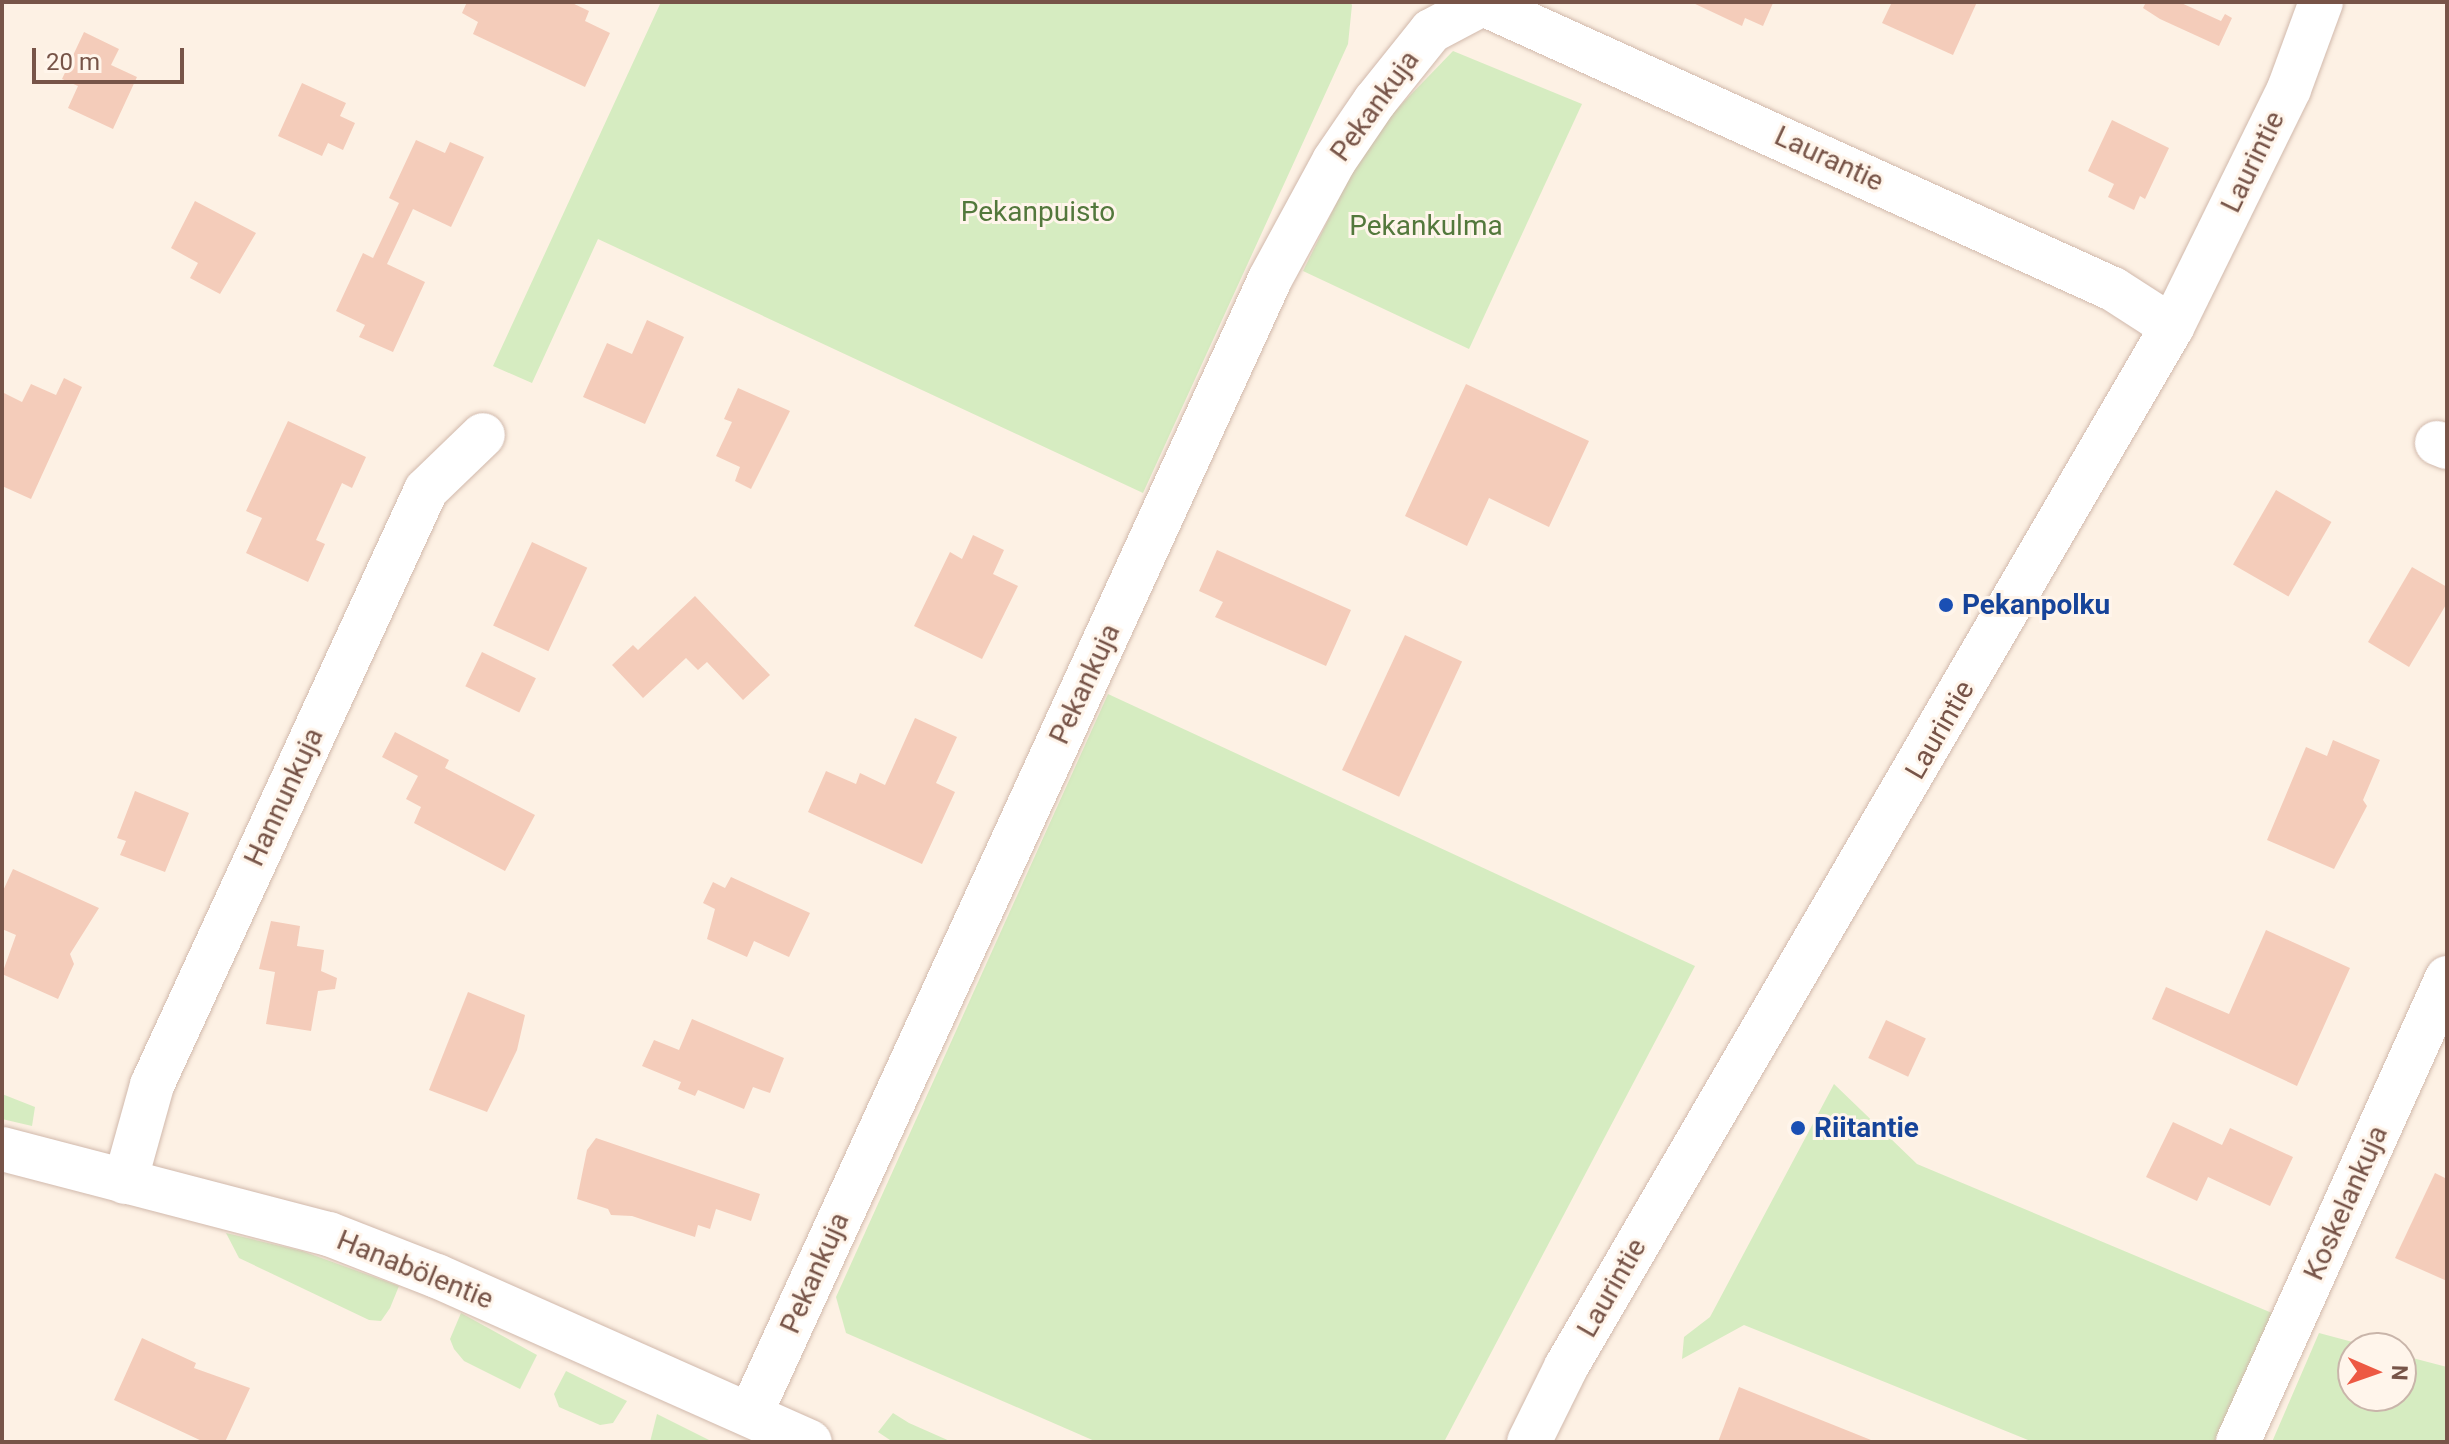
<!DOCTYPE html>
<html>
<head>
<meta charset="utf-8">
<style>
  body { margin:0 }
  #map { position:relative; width:2449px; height:1444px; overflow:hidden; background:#fdf1e4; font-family:Roboto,sans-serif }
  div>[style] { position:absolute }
  .green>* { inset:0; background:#d6ecc1 }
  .building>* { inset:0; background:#f4ccba; transform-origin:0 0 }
  .roads { filter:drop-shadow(0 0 2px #d1b9ac) drop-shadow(0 0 2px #d1b9ac) }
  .minor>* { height:44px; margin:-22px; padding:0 22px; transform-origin:22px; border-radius:22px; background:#fff }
  .dots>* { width:22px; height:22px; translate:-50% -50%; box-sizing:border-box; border:4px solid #fff5eb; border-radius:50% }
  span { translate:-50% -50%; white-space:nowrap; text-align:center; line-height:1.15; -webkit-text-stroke:6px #fff5eb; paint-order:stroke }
  .street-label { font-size:28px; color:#775448 }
  .park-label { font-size:28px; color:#53783c }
  .transit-label { font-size:28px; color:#164399; font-weight:700 }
  .left { translate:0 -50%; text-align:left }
  .frame { position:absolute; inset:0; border:4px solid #775448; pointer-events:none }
  .north { position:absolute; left:2337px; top:1332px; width:80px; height:80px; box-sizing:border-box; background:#fff5eb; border:2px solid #c9b5aa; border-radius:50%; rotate:92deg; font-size:22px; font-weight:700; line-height:32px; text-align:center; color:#775448 }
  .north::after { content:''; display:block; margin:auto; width:28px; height:36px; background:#ed5943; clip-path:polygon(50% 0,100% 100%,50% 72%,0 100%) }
  .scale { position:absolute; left:32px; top:48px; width:152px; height:36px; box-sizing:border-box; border:4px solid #775448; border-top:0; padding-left:10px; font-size:24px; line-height:28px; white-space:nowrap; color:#775448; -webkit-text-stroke:6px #fff5eb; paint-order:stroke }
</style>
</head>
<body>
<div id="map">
  <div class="green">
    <i style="clip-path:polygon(661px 2px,1350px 2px,1352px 5px,1348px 44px,1143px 493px,598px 239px,532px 383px,493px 366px)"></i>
    <i style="clip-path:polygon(1453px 51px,1582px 104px,1469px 349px,1303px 271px,1368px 139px)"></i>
    <i style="clip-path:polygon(1108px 694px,1695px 966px,1444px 1442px,1097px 1442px,846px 1333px,836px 1297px)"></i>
    <i style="clip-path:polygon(1834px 1084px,1917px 1164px,2272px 1313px,2214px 1442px,2033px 1442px,1744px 1325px,1682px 1359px,1684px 1337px,1710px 1317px)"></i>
    <i style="clip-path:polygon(2px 1094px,35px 1107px,32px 1126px,2px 1119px)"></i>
    <i style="clip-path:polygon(226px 1233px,302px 1251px,399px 1286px,390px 1308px,381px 1321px,369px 1320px,239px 1258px)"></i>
    <i style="clip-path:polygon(461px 1313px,537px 1355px,520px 1389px,464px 1361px,454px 1349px,450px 1339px)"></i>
    <i style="clip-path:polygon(2319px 1333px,2375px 1348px,2353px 1348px,2353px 1396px,2401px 1396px,2401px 1355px,2447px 1367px,2447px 1442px,2272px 1442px)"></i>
    <i style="clip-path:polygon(566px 1371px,627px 1401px,613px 1423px,600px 1425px,559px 1407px,554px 1394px)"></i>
    <i style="clip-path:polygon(893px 1413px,909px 1423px,952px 1442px,893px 1442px,878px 1432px)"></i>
    <i style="clip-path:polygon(657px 1414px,713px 1442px,650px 1442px)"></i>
  </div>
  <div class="building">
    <i style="clip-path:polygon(467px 2px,570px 2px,589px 11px,585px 21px,610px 33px,585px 87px,473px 34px,478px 22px,462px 13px)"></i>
    <i style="clip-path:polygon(1691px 2px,1770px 2px,1773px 3px,1763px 26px,1745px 18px,1742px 26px)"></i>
    <i style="clip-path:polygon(1892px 2px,1977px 2px,1953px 55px,1882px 23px)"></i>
    <i style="clip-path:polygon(2146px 2px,2179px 2px,2221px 21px,2225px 14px,2232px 18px,2219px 46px,2160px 19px,2143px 8px)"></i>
    <i style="clip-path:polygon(84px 32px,119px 49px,111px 65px,137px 77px,113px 129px,68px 108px,78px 86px,62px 79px)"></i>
    <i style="clip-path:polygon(302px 83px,346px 103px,340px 116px,355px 123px,343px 150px,328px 143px,322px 156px,278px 136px)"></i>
    <i style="clip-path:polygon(2112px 120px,2169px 148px,2145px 199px,2140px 196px,2134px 210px,2108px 197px,2114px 184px,2088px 171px)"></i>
    <i style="clip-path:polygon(416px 140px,445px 153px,450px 142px,484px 157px,451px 227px,413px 209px,387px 264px,425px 282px,393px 352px,359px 337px,365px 325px,336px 311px,363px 253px,373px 258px,399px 203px,389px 198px)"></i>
    <i style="clip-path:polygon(195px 201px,256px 233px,220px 294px,190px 278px,198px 263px,171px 248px)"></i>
    <i style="clip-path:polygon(647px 320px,684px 337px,645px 424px,583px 397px,607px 343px,632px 354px)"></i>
    <i style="clip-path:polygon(64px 378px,82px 387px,31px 499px,2px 486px,2px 398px,4px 393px,22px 402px,31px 384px,56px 395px)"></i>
    <i style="clip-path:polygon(1466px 384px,1589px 441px,1549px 527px,1489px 498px,1467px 546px,1405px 516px)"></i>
    <i style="clip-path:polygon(738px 388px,790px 411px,751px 489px,735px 481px,740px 467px,716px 456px,732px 422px,724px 419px)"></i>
    <i style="clip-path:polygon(288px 421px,366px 457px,352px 488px,342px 483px,316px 540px,325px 544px,308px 582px,246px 553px,262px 518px,246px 511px)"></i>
    <i style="left:2276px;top:490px;width:64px;height:86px;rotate:30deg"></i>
    <i style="clip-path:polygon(973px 535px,1004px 550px,993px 574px,1018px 586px,982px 659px,914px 626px,950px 552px,962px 559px)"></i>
    <i style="left:532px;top:542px;width:61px;height:92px;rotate:25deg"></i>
    <i style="clip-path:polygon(1217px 550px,1351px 610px,1326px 666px,1215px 617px,1223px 602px,1199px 591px)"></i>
    <i style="clip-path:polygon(2412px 567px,2447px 587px,2447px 603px,2409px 667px,2368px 642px)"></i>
    <i style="clip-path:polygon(695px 596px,770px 675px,743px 700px,707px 662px,698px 670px,686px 658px,643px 698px,612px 665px,633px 645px,638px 650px)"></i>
    <i style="left:1405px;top:635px;width:63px;height:149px;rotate:25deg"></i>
    <i style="left:482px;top:652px;width:60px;height:38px;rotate:26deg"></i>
    <i style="clip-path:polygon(915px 718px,957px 737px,936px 783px,955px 792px,922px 864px,808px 812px,826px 771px,856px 784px,860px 773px,885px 785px)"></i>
    <i style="clip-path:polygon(395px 732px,449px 760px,445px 768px,535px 815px,505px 871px,414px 823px,421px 807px,406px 799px,418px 776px,382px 757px)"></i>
    <i style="clip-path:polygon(2333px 740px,2380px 760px,2363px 800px,2367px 806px,2334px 869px,2267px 840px,2306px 747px,2327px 756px)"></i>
    <i style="clip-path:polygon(135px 791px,189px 813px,165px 872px,120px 855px,126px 841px,117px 838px)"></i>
    <i style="clip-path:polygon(13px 869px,99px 908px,70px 954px,74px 964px,58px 999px,2px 974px,16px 935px,2px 929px,2px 893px)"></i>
    <i style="clip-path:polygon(731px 877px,810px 913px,789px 957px,754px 941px,747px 957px,707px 939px,715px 909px,703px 903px,713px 882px,725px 888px)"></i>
    <i style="clip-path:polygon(271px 921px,300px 926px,297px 946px,324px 950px,321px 971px,337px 978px,335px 989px,318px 991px,311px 1031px,266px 1024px,275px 972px,259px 969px)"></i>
    <i style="clip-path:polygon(2266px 930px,2350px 968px,2297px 1086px,2152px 1019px,2166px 987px,2229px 1014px)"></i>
    <i style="clip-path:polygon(468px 992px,525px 1015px,517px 1050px,487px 1112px,429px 1090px)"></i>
    <i style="clip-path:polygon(692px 1019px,784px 1058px,770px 1093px,753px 1087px,744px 1109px,698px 1090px,695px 1096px,678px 1089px,681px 1082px,642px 1066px,654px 1040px,679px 1050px)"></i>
    <i style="left:1886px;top:1020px;width:44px;height:42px;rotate:25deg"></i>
    <i style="clip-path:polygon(2173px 1122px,2222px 1145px,2230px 1128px,2293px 1157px,2270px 1206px,2208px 1177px,2197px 1201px,2146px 1177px)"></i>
    <i style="clip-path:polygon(596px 1138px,760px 1194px,751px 1221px,716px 1209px,710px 1229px,698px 1225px,695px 1237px,632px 1216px,611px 1215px,608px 1209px,577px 1199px,587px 1150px)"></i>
    <i style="clip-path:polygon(2435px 1173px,2447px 1179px,2447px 1281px,2395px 1258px)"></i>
    <i style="clip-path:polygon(142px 1338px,196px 1363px,194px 1368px,250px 1388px,225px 1442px,204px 1442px,114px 1400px)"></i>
    <i style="clip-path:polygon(1739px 1387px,1876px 1442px,1718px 1442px)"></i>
  </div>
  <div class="roads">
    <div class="minor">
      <i style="left:1479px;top:2px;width:696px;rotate:24.36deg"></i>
      <i style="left:2113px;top:289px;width:70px;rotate:32.8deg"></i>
      <i style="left:2437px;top:443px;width:11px;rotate:22deg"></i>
      <i style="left:2px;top:1149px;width:338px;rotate:14.6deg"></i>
      <i style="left:329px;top:1234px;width:116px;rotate:21.3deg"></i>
      <i style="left:437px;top:1276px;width:408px;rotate:24deg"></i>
      <i style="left:125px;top:1182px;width:101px;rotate:-74.4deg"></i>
      <i style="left:152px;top:1085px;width:655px;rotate:-65.27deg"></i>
      <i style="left:426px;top:490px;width:79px;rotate:-44deg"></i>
      <i style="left:750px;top:1415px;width:1249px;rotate:-65.4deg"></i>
      <i style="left:1270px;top:279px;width:134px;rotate:-61.5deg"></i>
      <i style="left:1334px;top:161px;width:73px;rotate:-55.7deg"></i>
      <i style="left:1375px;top:101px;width:90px;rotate:-51.3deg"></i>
      <i style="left:1431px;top:31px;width:62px;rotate:-27.8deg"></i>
      <i style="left:1529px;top:1442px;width:84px;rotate:-63.7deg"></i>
      <i style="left:1566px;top:1367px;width:1204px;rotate:-59.77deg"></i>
      <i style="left:2172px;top:327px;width:265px;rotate:-63.8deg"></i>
      <i style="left:2289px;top:89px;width:93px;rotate:-69.8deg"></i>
      <i style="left:2238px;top:1442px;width:509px;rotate:-65.75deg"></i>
    </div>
  </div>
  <div class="dots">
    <i style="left:1946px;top:605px;background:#1a4fb4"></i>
    <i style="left:1798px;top:1128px;background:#1a4fb4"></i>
  </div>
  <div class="street-label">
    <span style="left:1375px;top:106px;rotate:-54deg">Pekankuja</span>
    <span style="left:1829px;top:159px;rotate:25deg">Laurantie</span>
    <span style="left:2253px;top:162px;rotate:-64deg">Laurintie</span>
    <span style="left:1085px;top:684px;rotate:-65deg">Pekankuja</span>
    <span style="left:1940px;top:730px;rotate:-60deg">Laurintie</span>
    <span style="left:284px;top:797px;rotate:-65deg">Hannunkuja</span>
    <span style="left:2346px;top:1203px;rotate:-66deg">Koskelankuja</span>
    <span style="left:415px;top:1270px;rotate:22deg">Hanabölentie</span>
    <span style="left:815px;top:1273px;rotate:-66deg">Pekankuja</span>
    <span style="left:1612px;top:1288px;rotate:-60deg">Laurintie</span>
  </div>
  <div class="park-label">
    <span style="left:1038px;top:212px">Pekanpuisto</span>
    <span style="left:1426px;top:226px">Pekankulma</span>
  </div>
  <div class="transit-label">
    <span class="left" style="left:1962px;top:605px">Pekanpolku</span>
    <span class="left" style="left:1814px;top:1128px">Riitantie</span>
  </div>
  <div class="frame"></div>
  <div class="north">N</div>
  <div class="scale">20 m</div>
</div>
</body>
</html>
